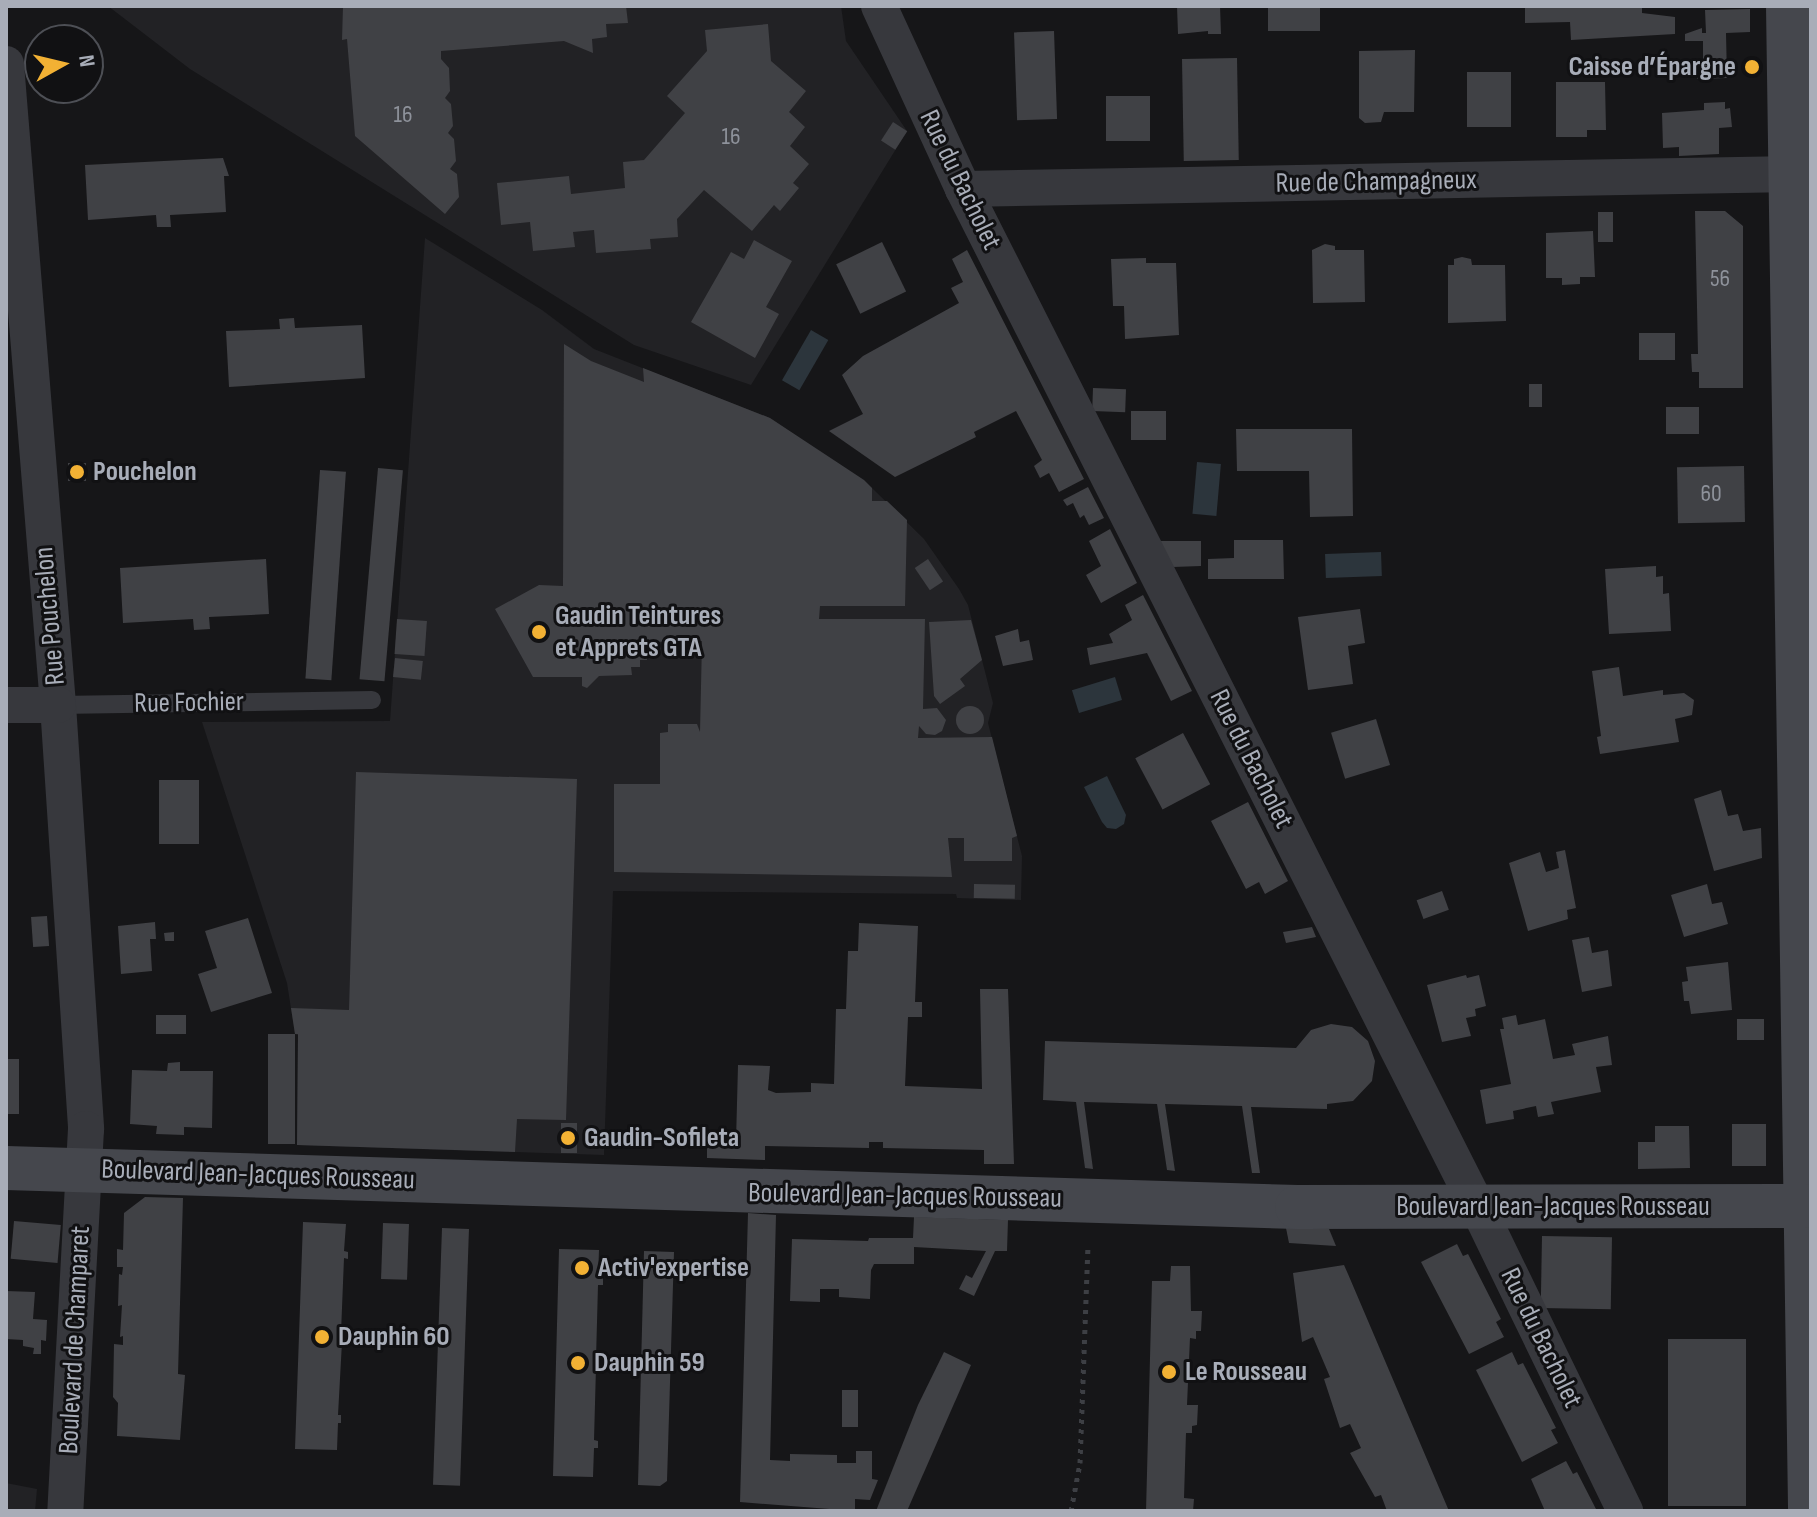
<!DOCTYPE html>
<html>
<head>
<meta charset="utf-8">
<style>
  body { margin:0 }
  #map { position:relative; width:1817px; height:1517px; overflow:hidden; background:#161618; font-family:"Sofia Sans Condensed",sans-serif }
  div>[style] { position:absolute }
  .built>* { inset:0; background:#222225 }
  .water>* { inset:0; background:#2c353c; transform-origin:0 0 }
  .building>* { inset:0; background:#404145; transform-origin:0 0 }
  .round { border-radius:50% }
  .path>* { height:5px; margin-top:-2.5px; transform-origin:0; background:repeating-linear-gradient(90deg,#3d3f44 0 4px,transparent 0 10px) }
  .lane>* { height:18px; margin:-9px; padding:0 9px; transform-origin:9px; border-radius:9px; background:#37383d }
  .street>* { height:36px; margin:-18px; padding:0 18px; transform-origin:18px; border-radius:18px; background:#37383d }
  .secondary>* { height:44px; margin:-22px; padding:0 22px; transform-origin:22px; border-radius:22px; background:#45474d }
  .dots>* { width:22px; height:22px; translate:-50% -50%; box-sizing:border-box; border:4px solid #111113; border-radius:50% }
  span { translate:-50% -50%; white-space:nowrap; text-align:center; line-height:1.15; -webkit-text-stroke:6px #111113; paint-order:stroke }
  .number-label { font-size:24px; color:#8e929b }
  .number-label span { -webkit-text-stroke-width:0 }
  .poi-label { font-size:28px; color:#a8adb8; font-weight:700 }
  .right { translate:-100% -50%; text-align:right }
  .left { translate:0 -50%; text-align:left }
  .street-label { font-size:28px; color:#a8adb8 }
  .frame { position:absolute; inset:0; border:8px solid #a8adb8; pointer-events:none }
  .north { position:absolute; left:24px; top:24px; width:80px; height:80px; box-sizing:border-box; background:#111113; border:2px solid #4d4f55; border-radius:50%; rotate:82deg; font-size:22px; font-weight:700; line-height:32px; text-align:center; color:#a8adb8 }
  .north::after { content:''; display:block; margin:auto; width:28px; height:36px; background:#f2b134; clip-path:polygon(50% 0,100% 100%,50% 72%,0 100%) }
</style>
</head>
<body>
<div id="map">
  <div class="built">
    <i style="clip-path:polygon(108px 6px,841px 6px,846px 41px,907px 131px,751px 385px,634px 345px,190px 69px)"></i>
    <i style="clip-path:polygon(425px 238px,542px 310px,594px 349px,770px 418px,872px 488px,924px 539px,959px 589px,968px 605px,993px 703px,988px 723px,1022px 856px,1021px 900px,957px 898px,956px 894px,613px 891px,604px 1155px,297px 1145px,298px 1035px,295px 1034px,287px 983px,202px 722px,390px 721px)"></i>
    <i style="clip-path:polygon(6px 1483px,37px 1489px,35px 1511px,6px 1511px)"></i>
  </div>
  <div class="water">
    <i style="left:811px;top:330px;width:20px;height:58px;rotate:30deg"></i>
    <i style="left:1197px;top:462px;width:24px;height:52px;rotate:5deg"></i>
    <i style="left:1381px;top:552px;width:24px;height:56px;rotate:88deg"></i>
    <i style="left:1115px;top:677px;width:24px;height:45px;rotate:73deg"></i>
    <i style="clip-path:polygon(1107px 776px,1126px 815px,1124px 824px,1116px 829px,1107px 828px,1102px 822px,1084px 787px)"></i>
  </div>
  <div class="building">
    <i style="clip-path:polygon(343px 6px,626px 6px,628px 23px,606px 24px,607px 37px,592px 39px,593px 53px,564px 41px,441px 51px,441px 59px,449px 68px,450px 91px,445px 98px,451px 104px,453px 126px,448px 133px,454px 139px,456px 161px,450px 169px,457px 174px,459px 197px,445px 214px,355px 136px,347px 39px,342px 40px)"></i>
    <i style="clip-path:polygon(1177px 6px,1220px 6px,1221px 34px,1208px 34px,1208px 31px,1178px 34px)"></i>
    <i style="left:1268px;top:6px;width:52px;height:25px"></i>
    <i style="clip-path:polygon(1525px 6px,1642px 6px,1642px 13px,1675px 17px,1675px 34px,1571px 40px,1570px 22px,1525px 23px)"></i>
    <i style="clip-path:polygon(1750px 9px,1750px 32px,1726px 33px,1727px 78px,1697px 79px,1697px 72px,1703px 71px,1703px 41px,1685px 41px,1685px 34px,1702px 28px,1702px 33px,1706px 33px,1705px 10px)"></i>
    <i style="clip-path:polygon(768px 24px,771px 61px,806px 91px,789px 112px,805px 127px,790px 146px,809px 164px,793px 183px,799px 188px,780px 211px,774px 205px,752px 231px,704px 190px,677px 219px,678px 237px,650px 239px,651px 249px,596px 253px,594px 230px,573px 232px,575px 247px,533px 251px,530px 222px,501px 225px,497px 183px,569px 176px,571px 194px,625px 188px,623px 162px,644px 160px,685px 113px,667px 96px,707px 51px,705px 30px)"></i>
    <i style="left:1054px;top:31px;width:88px;height:40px;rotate:88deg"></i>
    <i style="clip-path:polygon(1415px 50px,1414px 112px,1384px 112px,1381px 122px,1365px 123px,1359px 118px,1359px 51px)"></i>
    <i style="left:1237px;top:58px;width:102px;height:55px;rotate:89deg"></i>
    <i style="left:1511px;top:72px;width:55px;height:44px;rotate:90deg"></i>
    <i style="clip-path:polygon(1556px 82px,1605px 82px,1606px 130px,1587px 130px,1587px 137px,1556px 137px)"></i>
    <i style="left:1150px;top:96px;width:45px;height:44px;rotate:90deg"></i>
    <i style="clip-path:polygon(1725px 102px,1725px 109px,1730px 108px,1732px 127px,1719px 128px,1719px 154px,1679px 156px,1679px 147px,1663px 148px,1662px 113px,1704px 110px,1704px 103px)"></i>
    <i style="left:893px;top:122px;width:17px;height:22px;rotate:33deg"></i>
    <i style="clip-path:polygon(223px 158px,229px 176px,224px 176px,226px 212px,170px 215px,171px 227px,157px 227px,156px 215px,88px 220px,85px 165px)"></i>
    <i style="clip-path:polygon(1695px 211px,1725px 211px,1743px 226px,1743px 388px,1699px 388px,1699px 372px,1692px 372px,1691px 354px,1698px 354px)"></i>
    <i style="left:1598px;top:212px;width:15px;height:30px"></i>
    <i style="clip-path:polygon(1593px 231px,1595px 277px,1580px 277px,1580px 284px,1562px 285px,1562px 278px,1546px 278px,1546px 233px)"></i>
    <i style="clip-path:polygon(754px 240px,792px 261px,766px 307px,779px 314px,755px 358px,691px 322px,731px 252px,744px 259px)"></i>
    <i style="left:882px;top:242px;width:55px;height:51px;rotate:64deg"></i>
    <i style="clip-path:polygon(1325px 244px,1335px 246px,1335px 250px,1364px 250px,1365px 302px,1313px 303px,1312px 250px)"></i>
    <i style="clip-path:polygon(967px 250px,1084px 479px,1059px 492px,1049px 473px,1040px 478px,1034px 466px,1042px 460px,1016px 411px,974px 432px,976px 437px,895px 477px,829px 431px,863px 414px,842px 375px,863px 356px,959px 303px,951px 288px,963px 282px,952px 259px)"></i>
    <i style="clip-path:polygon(1462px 257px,1471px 259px,1472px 265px,1505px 265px,1506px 321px,1448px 323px,1448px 265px,1454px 265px,1454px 259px)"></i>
    <i style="clip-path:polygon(1146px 258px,1146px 263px,1176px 263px,1179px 335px,1125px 339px,1124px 306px,1113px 306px,1111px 259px)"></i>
    <i style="clip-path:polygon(294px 318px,295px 328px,362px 325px,365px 378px,229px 387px,226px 331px,280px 329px,279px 319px)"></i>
    <i style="left:1675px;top:333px;width:27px;height:36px;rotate:90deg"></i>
    <i style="clip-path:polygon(564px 344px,591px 361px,644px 382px,643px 368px,770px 418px,864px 480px,872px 488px,872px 501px,887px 501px,907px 520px,905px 606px,820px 606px,819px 619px,925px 619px,923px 709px,937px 708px,946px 720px,942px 731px,935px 735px,926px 734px,919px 726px,918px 738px,992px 737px,1017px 836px,1012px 838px,1012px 861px,964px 861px,964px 838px,948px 838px,952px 877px,614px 872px,614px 784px,660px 784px,660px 733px,668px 732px,668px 724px,697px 724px,700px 732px,702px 641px,645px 642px,647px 660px,640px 660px,640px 667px,631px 667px,632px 675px,599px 676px,587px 688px,582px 686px,582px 677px,533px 677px,495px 609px,539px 585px,563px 586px)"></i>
    <i style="left:1529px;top:384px;width:13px;height:23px"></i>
    <i style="left:1093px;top:388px;width:33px;height:23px;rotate:2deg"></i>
    <i style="left:1666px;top:407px;width:33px;height:27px"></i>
    <i style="left:1131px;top:411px;width:35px;height:29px"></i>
    <i style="clip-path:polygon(1236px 429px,1352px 429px,1353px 516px,1310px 517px,1309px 471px,1237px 471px)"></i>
    <i style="left:86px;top:463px;width:18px;height:18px;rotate:90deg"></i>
    <i style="left:1744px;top:466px;width:56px;height:67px;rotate:89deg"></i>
    <i style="left:378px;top:468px;width:25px;height:212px;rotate:5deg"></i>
    <i style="left:320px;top:470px;width:26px;height:209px;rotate:4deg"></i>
    <i style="clip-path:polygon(1088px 487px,1104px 518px,1089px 525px,1084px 515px,1080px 518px,1073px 503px,1067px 506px,1063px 500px)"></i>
    <i style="clip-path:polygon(1110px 529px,1137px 583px,1101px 603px,1086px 575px,1101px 566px,1089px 541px)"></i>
    <i style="clip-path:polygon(1234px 540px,1283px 540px,1284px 579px,1208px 579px,1208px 559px,1234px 558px)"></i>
    <i style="clip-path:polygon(1160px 541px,1201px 541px,1201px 566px,1173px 567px)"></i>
    <i style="clip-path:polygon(266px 559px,269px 614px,209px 617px,210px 629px,194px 630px,193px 619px,123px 623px,120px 568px)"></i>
    <i style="left:928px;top:559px;width:27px;height:16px;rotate:56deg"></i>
    <i style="clip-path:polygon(1656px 566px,1656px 577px,1663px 576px,1663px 594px,1669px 593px,1671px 631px,1609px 634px,1605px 569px)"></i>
    <i style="clip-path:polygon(1143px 595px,1192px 691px,1171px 701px,1147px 653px,1090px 665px,1087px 648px,1113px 643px,1109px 634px,1132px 620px,1125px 605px)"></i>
    <i style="clip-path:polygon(1360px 609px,1365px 643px,1348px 646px,1353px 684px,1308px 690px,1298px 617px)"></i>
    <i style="left:397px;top:619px;width:30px;height:35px;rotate:4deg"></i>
    <i style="clip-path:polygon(971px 620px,982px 660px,960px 679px,965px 686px,940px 704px,934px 696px,929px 622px)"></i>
    <i style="clip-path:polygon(1018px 629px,1020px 642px,1029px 640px,1033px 660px,1003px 666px,995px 636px)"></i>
    <i style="left:395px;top:658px;width:28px;height:19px;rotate:6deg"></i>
    <i style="clip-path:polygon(1619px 667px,1623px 696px,1663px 690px,1663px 695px,1684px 693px,1694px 700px,1692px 715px,1675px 719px,1679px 742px,1600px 754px,1597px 737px,1601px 736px,1592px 671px)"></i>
    <i class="round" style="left:956px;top:706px;width:28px;height:28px"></i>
    <i style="left:1376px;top:719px;width:48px;height:47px;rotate:73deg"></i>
    <i style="left:1183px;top:733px;width:58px;height:54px;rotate:62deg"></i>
    <i style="clip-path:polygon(356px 772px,577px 779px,566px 1120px,517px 1119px,515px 1152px,297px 1145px,298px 1034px,295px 1034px,291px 1008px,349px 1010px)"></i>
    <i style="left:199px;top:780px;width:64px;height:40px;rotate:90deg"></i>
    <i style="clip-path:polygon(1721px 790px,1728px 816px,1738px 814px,1743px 831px,1761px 828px,1762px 858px,1714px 871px,1694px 799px)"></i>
    <i style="clip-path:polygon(1248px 802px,1288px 881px,1265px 894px,1259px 882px,1246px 889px,1211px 821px)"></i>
    <i style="clip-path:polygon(1565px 850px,1576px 908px,1567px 910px,1568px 919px,1528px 931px,1509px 863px,1540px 852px,1546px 872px,1559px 868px,1556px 852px)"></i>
    <i style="left:974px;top:884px;width:41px;height:14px;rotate:1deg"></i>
    <i style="clip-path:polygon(1707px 884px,1712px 904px,1722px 902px,1728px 924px,1684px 937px,1671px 895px)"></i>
    <i style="left:1442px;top:891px;width:20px;height:27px;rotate:70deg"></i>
    <i style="left:47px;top:916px;width:30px;height:16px;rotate:86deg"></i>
    <i style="clip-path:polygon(248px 918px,272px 993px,211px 1012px,198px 974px,217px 968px,205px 931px)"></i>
    <i style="clip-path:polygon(155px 922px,156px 939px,150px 939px,152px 971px,121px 974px,118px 926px)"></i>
    <i style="clip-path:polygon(859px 923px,918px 926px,915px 1002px,922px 1002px,922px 1017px,908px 1017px,905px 1086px,982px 1089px,980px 989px,1008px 989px,1014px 1164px,984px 1164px,984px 1150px,883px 1148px,883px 1142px,869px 1142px,869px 1148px,765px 1146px,765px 1160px,707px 1158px,707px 1141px,736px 1141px,738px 1065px,770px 1066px,768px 1090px,776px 1093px,811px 1092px,811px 1083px,834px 1084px,836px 1009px,846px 1009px,848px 951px,858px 951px)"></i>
    <i style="clip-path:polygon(1312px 927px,1316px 937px,1286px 943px,1283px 932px)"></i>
    <i style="clip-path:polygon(174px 932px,174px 941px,165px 941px,164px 933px)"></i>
    <i style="clip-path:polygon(1589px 937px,1592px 953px,1608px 950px,1612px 986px,1582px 992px,1572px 940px)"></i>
    <i style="clip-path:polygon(1728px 962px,1732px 1010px,1691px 1014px,1689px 1001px,1684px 1001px,1682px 982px,1688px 981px,1686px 967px)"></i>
    <i style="clip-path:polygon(1466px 975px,1467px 978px,1479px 975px,1486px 1006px,1475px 1009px,1476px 1016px,1466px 1018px,1471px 1036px,1442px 1042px,1427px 985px)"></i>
    <i style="left:156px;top:1015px;width:30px;height:19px"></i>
    <i style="clip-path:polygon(1516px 1015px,1518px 1025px,1545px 1019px,1553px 1059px,1575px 1055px,1572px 1044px,1608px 1036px,1612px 1065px,1596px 1067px,1601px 1092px,1551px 1102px,1554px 1114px,1538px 1117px,1536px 1106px,1513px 1111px,1514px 1119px,1486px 1124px,1480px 1090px,1511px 1084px,1500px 1029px,1504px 1029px,1502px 1018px)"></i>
    <i style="left:1764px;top:1019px;width:21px;height:27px;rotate:90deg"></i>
    <i style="clip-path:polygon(1331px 1024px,1352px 1027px,1368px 1041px,1375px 1061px,1372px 1081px,1353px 1101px,1327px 1104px,1327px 1109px,1251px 1107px,1260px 1173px,1252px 1173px,1242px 1106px,1165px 1104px,1175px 1171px,1167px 1170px,1157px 1104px,1084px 1102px,1093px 1169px,1085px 1168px,1076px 1102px,1043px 1100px,1045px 1041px,1296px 1048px,1311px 1030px)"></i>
    <i style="left:268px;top:1034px;width:27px;height:110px"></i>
    <i style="left:6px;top:1059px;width:13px;height:55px"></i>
    <i style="clip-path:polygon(180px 1062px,180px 1071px,213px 1071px,212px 1128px,184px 1127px,184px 1135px,156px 1134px,157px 1126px,130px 1124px,132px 1070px,167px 1071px,168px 1063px)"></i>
    <i style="left:561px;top:1123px;width:16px;height:30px"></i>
    <i style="left:1766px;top:1124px;width:42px;height:34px;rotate:90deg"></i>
    <i style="clip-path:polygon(1655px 1126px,1689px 1126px,1690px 1168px,1638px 1169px,1638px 1142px,1655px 1142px)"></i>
    <i style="clip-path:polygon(145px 1197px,183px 1198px,178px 1374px,185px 1375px,180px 1440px,117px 1436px,118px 1403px,113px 1397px,114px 1344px,123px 1345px,123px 1336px,120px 1337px,122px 1305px,118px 1306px,119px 1274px,122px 1275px,123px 1267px,117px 1267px,117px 1249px,123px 1250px,124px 1213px)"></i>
    <i style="clip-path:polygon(748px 1213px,776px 1215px,770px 1460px,790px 1461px,790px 1454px,837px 1455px,837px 1463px,856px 1463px,856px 1451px,872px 1451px,872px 1479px,878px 1480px,870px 1500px,855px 1499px,855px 1511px,740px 1502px)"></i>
    <i style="clip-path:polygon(914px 1217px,1008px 1220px,1007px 1251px,995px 1251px,974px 1296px,959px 1289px,966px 1275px,972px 1278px,986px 1251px,914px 1247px,914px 1264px,874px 1264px,871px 1270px,870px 1299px,839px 1297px,839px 1289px,820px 1289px,820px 1302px,790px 1301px,792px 1239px,868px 1241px,869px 1238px,913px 1238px)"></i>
    <i style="left:14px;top:1221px;width:47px;height:38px;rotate:5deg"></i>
    <i style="clip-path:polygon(303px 1222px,346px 1224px,344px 1251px,348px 1252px,348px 1259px,344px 1258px,341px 1333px,345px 1333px,345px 1341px,342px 1342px,338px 1415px,341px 1415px,341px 1423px,338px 1423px,337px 1450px,295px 1449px)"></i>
    <i style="left:383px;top:1223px;width:26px;height:56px;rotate:2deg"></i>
    <i style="left:442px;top:1228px;width:27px;height:257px;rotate:2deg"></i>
    <i style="clip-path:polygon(1286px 1228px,1329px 1229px,1336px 1246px,1289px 1243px)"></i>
    <i style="left:1542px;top:1236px;width:70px;height:72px;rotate:1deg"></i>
    <i style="clip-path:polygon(1457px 1244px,1463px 1256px,1468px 1254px,1501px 1319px,1496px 1322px,1504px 1337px,1469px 1354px,1421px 1262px)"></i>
    <i style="clip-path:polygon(559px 1249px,599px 1250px,598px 1278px,603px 1278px,603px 1285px,598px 1285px,596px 1359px,601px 1360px,601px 1367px,596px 1367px,594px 1440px,598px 1441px,598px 1448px,594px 1448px,593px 1477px,553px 1476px)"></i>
    <i style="clip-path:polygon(644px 1251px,674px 1252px,667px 1481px,660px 1486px,638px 1485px)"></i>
    <i style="clip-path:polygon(1344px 1265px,1348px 1274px,1449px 1511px,1387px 1511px,1381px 1495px,1375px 1497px,1350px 1453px,1361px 1448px,1350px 1424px,1340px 1428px,1324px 1379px,1330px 1377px,1313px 1337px,1302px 1342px,1293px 1273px)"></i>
    <i style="clip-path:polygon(1171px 1266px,1190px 1266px,1191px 1311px,1202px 1311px,1201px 1331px,1196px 1331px,1196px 1339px,1190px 1338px,1187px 1405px,1198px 1405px,1197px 1425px,1192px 1426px,1192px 1433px,1186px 1433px,1184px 1498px,1194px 1499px,1193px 1511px,1146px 1511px,1152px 1281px,1170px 1281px)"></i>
    <i style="clip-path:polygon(6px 1291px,35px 1292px,33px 1319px,47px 1320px,46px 1341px,41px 1340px,41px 1354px,33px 1354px,34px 1348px,23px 1346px,23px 1340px,6px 1339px)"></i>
    <i style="left:1668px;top:1339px;width:78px;height:167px"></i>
    <i style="clip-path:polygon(944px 1352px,971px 1365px,907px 1511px,876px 1511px,918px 1405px)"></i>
    <i style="clip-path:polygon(1512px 1352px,1518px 1365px,1523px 1363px,1556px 1428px,1551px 1430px,1558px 1443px,1522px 1462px,1476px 1370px)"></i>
    <i style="left:842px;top:1390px;width:16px;height:37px"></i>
    <i style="clip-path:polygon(1566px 1461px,1573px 1474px,1577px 1472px,1597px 1511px,1545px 1511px,1531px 1479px)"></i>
  </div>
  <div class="path">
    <i style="left:1071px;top:1511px;width:49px;rotate:-79.4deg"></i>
    <i style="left:1080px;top:1463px;width:214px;rotate:-87.9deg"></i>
  </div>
  <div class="lane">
    <i style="left:58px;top:705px;width:314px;rotate:-0.9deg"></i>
  </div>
  <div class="street">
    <i style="left:879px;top:6px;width:201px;rotate:65.3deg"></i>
    <i style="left:963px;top:189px;width:1142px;rotate:63.19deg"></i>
    <i style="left:1478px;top:1208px;width:337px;rotate:64.1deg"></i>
    <i style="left:6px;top:64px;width:643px;rotate:85.36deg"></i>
    <i style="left:58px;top:705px;width:425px;rotate:86.2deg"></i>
    <i style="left:86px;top:1129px;width:383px;rotate:93.1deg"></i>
    <i style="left:963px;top:189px;width:827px;rotate:-1.04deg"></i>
    <i style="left:6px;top:705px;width:52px"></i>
  </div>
  <div class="secondary">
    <i style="left:1788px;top:6px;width:1505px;rotate:89.16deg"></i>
    <i style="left:6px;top:1168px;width:1292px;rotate:1.73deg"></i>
    <i style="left:1297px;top:1207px;width:508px;rotate:-0.11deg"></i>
  </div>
  <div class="dots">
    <i style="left:1752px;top:67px;background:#f2b134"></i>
    <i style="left:77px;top:472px;background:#f2b134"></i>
    <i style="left:539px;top:632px;background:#f2b134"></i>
    <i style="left:568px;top:1138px;background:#f2b134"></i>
    <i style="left:582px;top:1268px;background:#f2b134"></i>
    <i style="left:322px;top:1337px;background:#f2b134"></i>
    <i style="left:578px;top:1363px;background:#f2b134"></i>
    <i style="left:1169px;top:1372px;background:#f2b134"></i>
  </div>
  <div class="number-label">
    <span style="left:403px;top:115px">16</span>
    <span style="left:731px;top:137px">16</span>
    <span style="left:1720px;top:279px">56</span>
    <span style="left:1711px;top:494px">60</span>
  </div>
  <div class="poi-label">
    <span class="right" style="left:1736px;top:67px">Caisse d’Épargne</span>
    <span class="left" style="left:93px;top:472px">Pouchelon</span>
    <span class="left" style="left:555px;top:632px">Gaudin Teintures<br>et Apprets GTA</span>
    <span class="left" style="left:584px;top:1138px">Gaudin-Sofileta</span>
    <span class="left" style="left:598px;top:1268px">Activ'expertise</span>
    <span class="left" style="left:338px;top:1337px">Dauphin 60</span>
    <span class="left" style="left:594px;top:1363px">Dauphin 59</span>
    <span class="left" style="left:1185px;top:1372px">Le Rousseau</span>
  </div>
  <div class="street-label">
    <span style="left:960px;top:180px;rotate:64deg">Rue du Bacholet</span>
    <span style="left:1376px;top:182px;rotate:-1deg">Rue de Champagneux</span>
    <span style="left:50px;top:616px;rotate:-95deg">Rue Pouchelon</span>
    <span style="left:189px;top:703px;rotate:-1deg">Rue Fochier</span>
    <span style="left:1251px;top:759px;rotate:63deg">Rue du Bacholet</span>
    <span style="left:258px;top:1175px;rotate:2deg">Boulevard Jean-Jacques Rousseau</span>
    <span style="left:905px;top:1196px;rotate:1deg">Boulevard Jean-Jacques Rousseau</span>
    <span style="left:1553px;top:1207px">Boulevard Jean-Jacques Rousseau</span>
    <span style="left:1541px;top:1338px;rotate:64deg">Rue du Bacholet</span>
    <span style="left:75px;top:1340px;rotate:-87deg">Boulevard de Champaret</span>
  </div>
  <div class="frame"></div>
  <div class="north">N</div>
</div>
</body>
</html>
